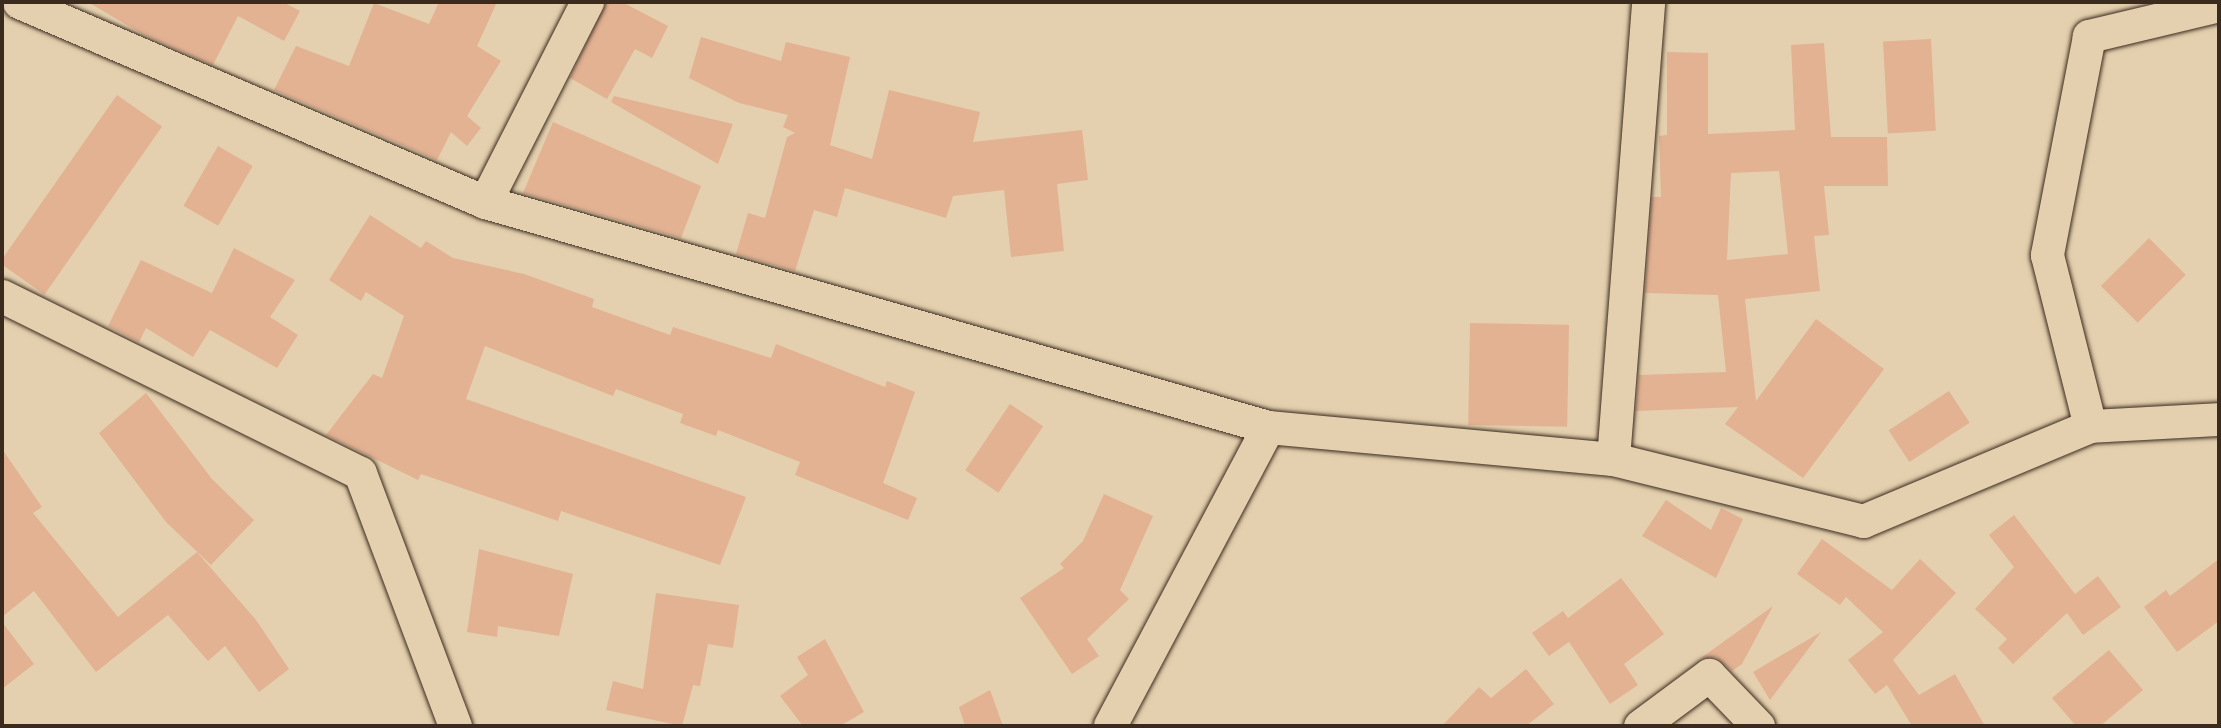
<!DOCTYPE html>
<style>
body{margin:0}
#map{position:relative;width:2221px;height:728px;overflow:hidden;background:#e4d0ae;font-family:Itim,sans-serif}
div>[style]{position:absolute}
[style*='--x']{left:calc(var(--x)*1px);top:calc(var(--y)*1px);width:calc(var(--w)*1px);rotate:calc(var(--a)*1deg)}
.building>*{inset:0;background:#e2b293;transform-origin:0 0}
.roads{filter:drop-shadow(0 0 2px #3b2a1e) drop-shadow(0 0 2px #3b2a1e)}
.minor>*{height:33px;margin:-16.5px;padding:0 16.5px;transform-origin:16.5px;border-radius:16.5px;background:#e4d0ae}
span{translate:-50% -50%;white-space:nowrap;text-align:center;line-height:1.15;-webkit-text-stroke:7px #e4d0ae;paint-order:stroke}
.frame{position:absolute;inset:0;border:4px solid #3b2a1e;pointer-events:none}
</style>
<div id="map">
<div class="building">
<div style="clip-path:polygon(88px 2px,283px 2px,300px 11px,284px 41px,238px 16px,213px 65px,142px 34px)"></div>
<div style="clip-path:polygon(439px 2px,497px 2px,477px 46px,501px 61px,467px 116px,481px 128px,467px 146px,451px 132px,437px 160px,274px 90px,296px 46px,349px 66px,374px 3px,429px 24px)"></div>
<div style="clip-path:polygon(606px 2px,622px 2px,668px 26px,652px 58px,635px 49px,607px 99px,570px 78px)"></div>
<div style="clip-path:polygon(701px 37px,781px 61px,786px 42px,850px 57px,830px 145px,872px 159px,889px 90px,980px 112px,973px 142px,1082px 130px,1088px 180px,1057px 184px,1064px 251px,1011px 257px,1004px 190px,953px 196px,946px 218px,845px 188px,837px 217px,814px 210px,795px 271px,736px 254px,748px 213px,765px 218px,787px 137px,795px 133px,783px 127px,788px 115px,739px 103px,689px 78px)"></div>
<div style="left:1931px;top:39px;width:92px;height:48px;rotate:87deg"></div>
<div style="clip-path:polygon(evenodd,1824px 43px,1831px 137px,1887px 137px,1888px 186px,1824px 186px,1829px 235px,1814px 236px,1820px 291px,1745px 299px,1756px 401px,1816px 319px,1884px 369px,1803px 478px,1725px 424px,1738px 407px,1636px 411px,1639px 375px,1726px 372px,1718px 295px,1645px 293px,1652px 197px,1661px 197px,1659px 136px,1667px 135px,1667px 52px,1708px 53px,1708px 134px,1795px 130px,1791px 45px,1824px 43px,1779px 171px,1788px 254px,1727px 260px,1731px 173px,1779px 171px)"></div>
<div style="left:117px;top:95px;width:55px;height:205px;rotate:35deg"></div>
<div style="clip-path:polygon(614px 96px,733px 124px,718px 164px,611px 102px)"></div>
<div style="clip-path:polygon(553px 122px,701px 186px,681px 238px,523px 193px)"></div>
<div style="left:218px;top:146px;width:40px;height:69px;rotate:30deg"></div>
<div style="clip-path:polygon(370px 215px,421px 248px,426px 241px,453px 258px,524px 274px,594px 299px,592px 307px,670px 335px,673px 327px,771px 358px,776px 344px,885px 387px,887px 381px,915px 392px,883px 483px,917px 498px,908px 520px,795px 475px,800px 462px,718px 430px,716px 436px,680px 423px,683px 414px,616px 389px,613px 396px,485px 346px,466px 399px,746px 497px,720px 565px,561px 511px,558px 521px,421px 474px,418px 480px,326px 435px,373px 374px,382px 378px,404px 316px,366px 292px,361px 301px,329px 280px)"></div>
<div style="left:2149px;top:238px;width:52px;height:68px;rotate:45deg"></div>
<div style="clip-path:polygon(234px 248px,295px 280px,270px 317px,298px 335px,277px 368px,210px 330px,193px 357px,146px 328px,139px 342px,108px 326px,141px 260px,212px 293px)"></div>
<div style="left:1470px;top:323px;width:99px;height:102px;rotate:1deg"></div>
<div style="left:1949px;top:391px;width:38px;height:72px;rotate:57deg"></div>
<div style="clip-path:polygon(146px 393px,212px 479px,254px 520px,211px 565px,166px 522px,99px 433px)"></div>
<div style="left:1010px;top:404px;width:40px;height:80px;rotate:34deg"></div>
<div style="clip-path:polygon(2px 449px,42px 507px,33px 513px,118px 617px,197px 552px,256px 620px,289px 669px,259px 692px,225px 646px,208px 661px,168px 615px,96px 672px,34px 591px,2px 617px)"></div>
<div style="clip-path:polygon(1104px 494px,1153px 516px,1120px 590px,1129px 599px,1087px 639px,1099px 656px,1072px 674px,1020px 598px,1064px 568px,1060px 564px,1083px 541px)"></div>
<div style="clip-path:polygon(1666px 500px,1711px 530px,1721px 508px,1743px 519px,1716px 578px,1642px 536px)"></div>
<div style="clip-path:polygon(2014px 515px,2075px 594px,2098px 576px,2121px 607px,2083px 635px,2067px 613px,2013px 664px,1998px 648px,2007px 639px,1975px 609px,2014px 567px,1989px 535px)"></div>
<div style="clip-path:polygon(1822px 539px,1892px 590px,1920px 559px,1956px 593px,1893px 660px,1919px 695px,1955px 674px,1985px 726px,1912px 726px,1887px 685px,1875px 694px,1848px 660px,1883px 632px,1846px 597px,1840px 605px,1797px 574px)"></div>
<div style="clip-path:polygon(479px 549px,573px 574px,559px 636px,498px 626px,497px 637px,467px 632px)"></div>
<div style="clip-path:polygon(2219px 559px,2219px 621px,2177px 652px,2144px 607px,2166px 590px,2170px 596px)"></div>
<div style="clip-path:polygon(1621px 578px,1664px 634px,1624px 664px,1638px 685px,1610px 704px,1569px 642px,1549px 656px,1532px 633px,1563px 611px,1568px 618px)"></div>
<div style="clip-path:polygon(656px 593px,739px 605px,733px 648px,708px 644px,700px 686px,693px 685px,682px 726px,606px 710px,613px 681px,643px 689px)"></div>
<div style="clip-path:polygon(1773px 606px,1742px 664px,1732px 671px,1716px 657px,1701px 658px)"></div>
<div style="clip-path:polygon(2px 622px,34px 664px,2px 689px)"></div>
<div style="clip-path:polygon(1821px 632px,1770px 700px,1753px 672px)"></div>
<div style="clip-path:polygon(825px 639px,864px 712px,840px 726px,803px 726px,780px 696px,808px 675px,797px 657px)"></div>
<div style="clip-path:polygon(2109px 650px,2143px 690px,2100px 726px,2076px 726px,2052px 698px)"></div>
<div style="clip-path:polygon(1526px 669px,1554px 704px,1526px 726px,1442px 726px,1479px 687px,1491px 698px)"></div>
<div style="clip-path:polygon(990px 690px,1003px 726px,965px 726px,959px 707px)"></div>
</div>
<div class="roads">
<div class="minor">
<div style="--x:19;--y:2;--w:507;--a:23.23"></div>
<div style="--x:485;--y:202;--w:815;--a:16.03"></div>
<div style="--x:1268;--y:427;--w:338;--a:117.9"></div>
<div style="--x:2219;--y:5;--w:134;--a:166.6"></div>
<div style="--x:2089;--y:36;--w:223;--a:100.9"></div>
<div style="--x:2047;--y:255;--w:176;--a:75.9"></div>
<div style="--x:2090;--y:426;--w:129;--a:-3.1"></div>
<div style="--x:485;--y:202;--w:225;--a:-63"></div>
<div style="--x:2;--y:296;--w:399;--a:26.3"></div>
<div style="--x:360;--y:473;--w:270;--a:69.4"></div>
<div style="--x:1268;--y:427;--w:346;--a:5.3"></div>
<div style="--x:1613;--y:459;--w:258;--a:13.9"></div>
<div style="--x:1863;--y:521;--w:246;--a:-22.7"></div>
<div style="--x:1613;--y:459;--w:458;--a:-85.6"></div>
<div style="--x:1640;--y:726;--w:86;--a:-36.5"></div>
<div style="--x:1709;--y:675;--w:71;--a:46.1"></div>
</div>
</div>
<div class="frame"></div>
</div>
